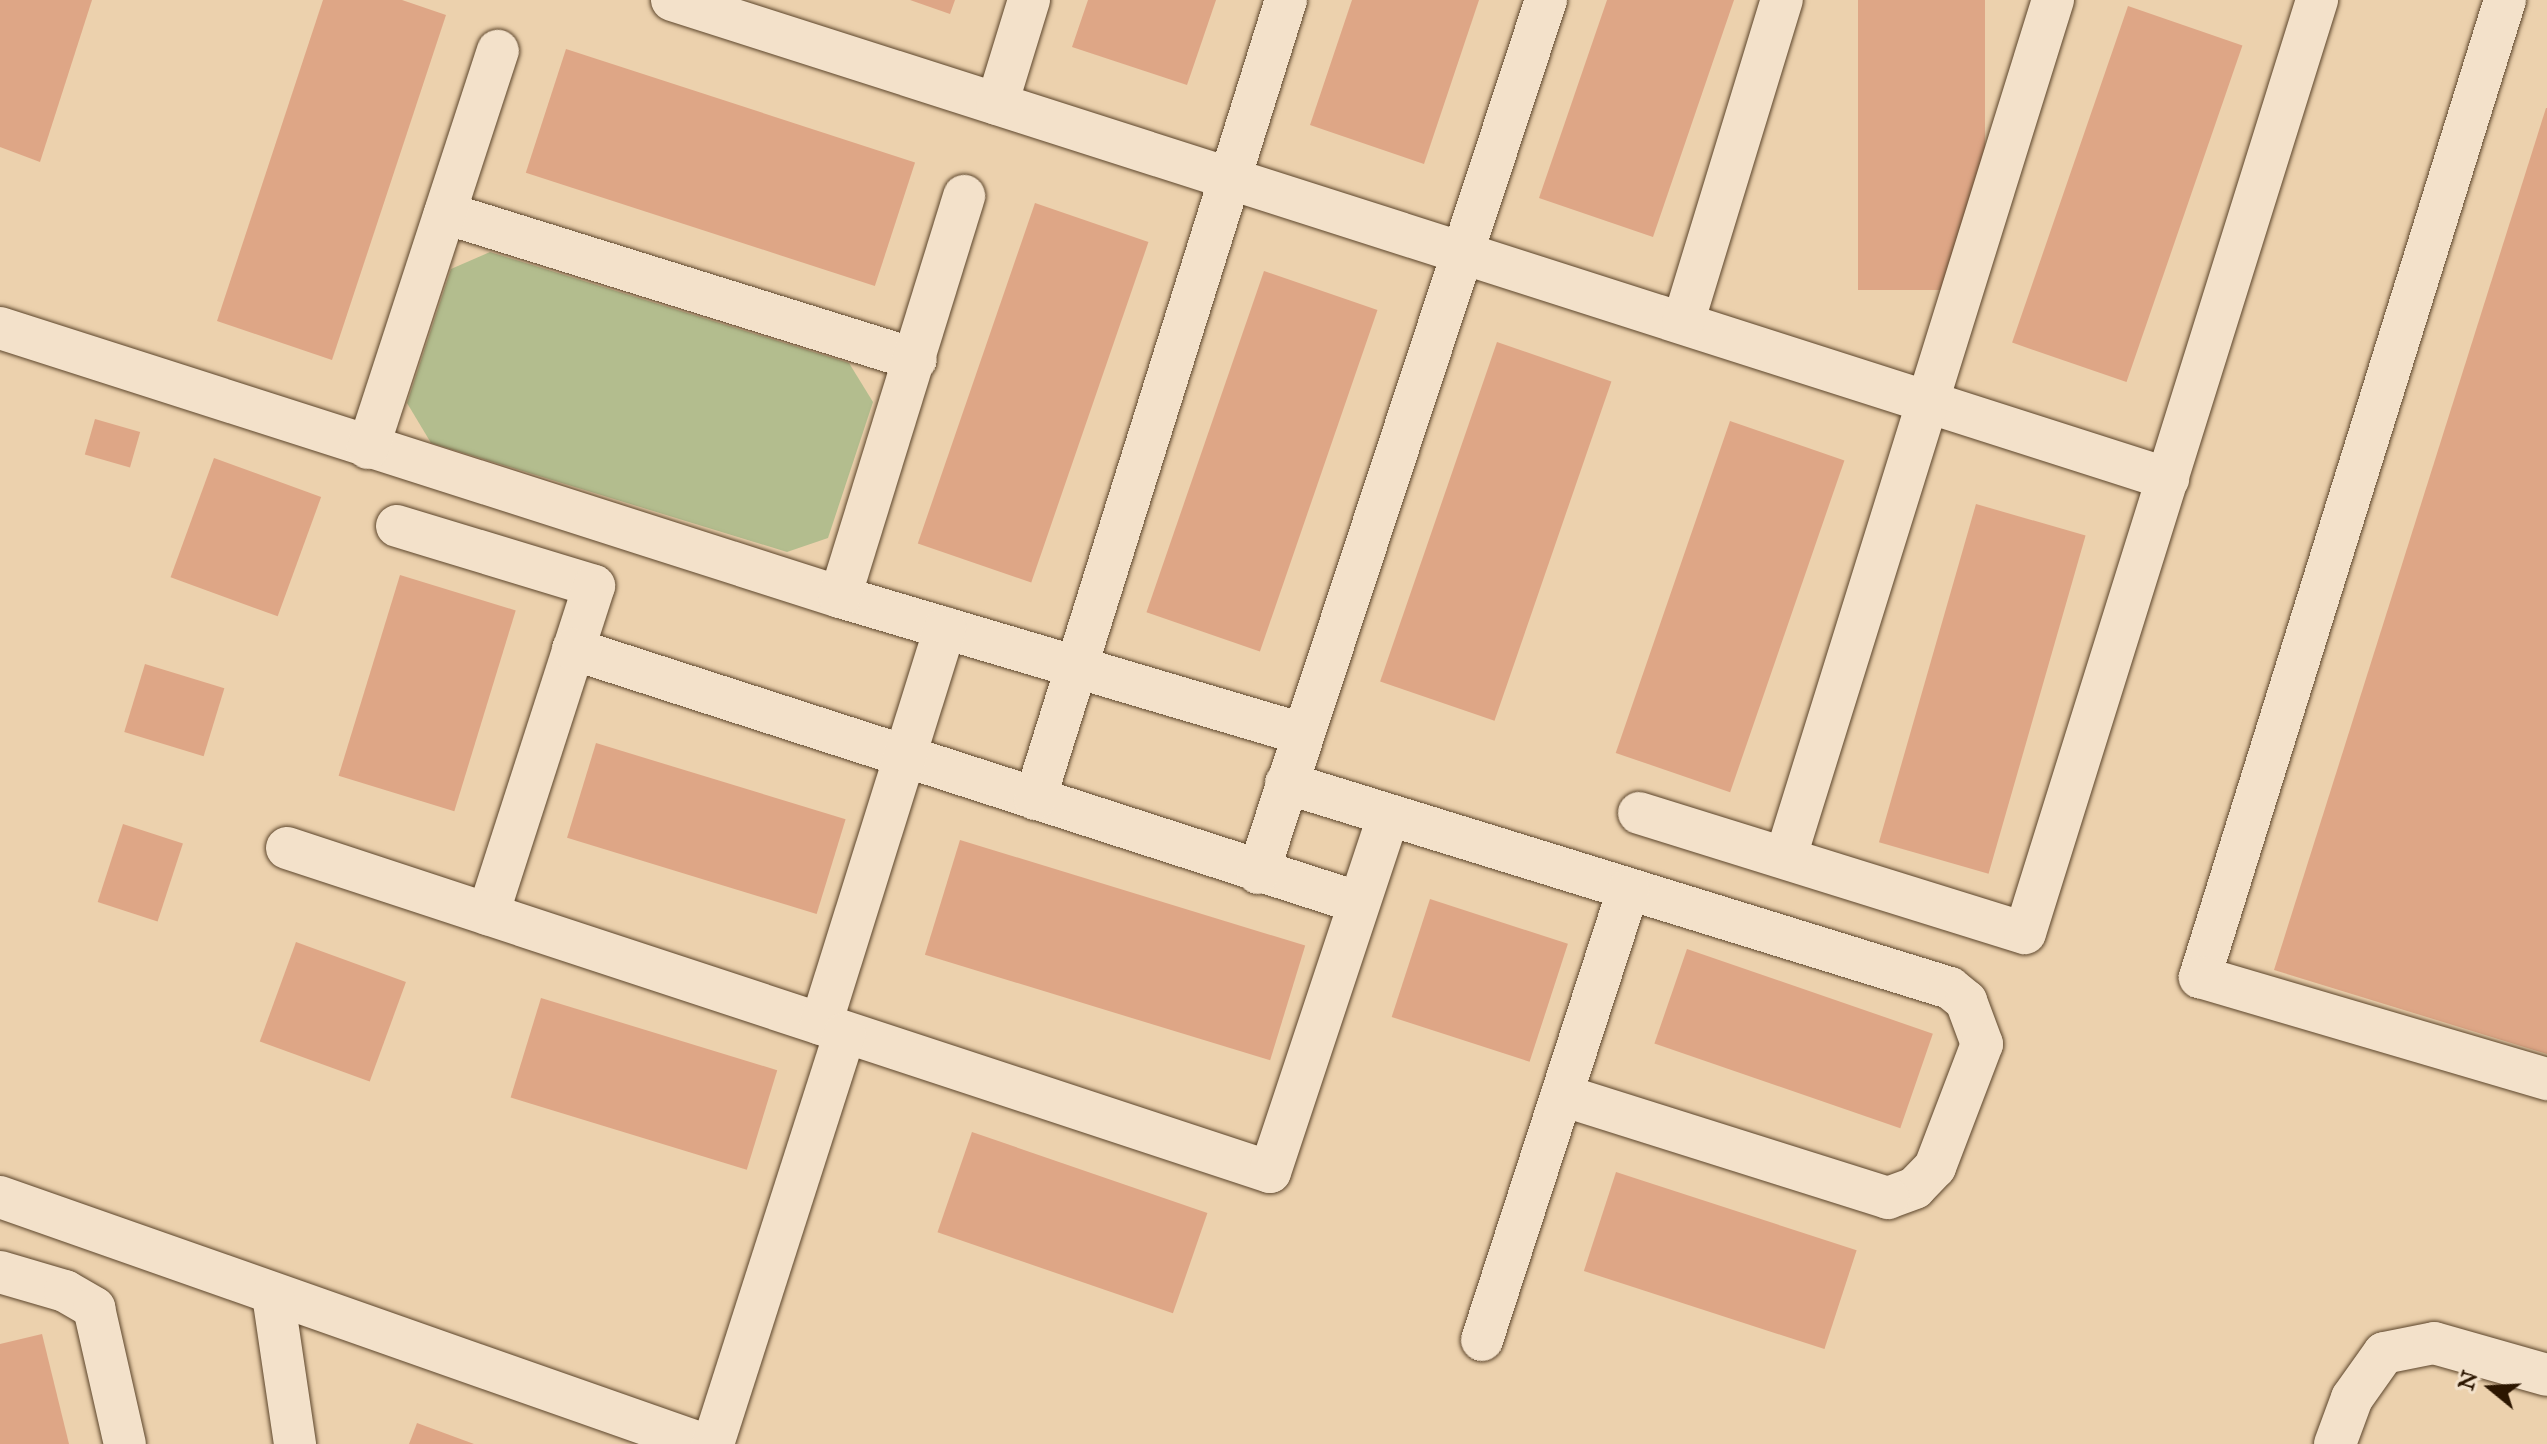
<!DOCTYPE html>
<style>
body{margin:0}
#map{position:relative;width:2547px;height:1444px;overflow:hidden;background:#ecd1ad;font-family:"IM FELL Great Primer",serif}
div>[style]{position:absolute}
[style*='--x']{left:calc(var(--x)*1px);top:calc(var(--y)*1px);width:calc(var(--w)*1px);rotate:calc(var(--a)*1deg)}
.green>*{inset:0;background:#b3bd8e}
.building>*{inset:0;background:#dea686;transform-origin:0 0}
.roads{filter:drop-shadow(0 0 2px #5c452b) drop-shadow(0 0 2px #5c452b)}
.minor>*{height:42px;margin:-21px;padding:0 21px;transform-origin:21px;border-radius:21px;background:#f3e1ca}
span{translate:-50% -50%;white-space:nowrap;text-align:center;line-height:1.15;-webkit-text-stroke:6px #f3e1ca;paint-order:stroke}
.north{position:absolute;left:2451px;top:1348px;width:80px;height:80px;-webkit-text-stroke:6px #f3e1ca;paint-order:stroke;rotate:288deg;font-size:22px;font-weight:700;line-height:32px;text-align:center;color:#2c1600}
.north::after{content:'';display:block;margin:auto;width:28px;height:36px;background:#2c1600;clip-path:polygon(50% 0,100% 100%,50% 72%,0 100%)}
</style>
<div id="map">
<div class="green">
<div style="clip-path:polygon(490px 252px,849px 363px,873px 402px,828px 538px,787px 552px,431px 443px,407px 403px,451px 269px)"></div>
</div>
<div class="building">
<div style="clip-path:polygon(0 0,92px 0,40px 162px,0 147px)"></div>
<div style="clip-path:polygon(323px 0,402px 0,446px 15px,332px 360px,217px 321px)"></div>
<div style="clip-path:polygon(910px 0,955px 0,950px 14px)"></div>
<div style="clip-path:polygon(1088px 0,1216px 0,1187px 85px,1072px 47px)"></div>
<div style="clip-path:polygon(1352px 0,1479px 0,1424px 164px,1310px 125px)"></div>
<div style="clip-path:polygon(1607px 0,1734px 0,1653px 237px,1539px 198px)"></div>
<div style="left:1858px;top:0;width:127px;height:290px"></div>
<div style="left:2128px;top:6px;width:121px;height:356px;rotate:19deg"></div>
<div style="left:566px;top:49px;width:367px;height:130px;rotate:18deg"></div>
<div style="clip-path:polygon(2546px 108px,2547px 108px,2547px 1054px,2274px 970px)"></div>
<div style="left:1035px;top:203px;width:120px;height:360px;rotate:19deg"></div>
<div style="left:1264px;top:271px;width:120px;height:361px;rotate:19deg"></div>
<div style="left:1497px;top:342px;width:121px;height:359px;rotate:19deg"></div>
<div style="left:95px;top:419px;width:47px;height:37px;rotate:16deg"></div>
<div style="left:1730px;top:421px;width:121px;height:351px;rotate:19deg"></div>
<div style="left:214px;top:458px;width:114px;height:127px;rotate:20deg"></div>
<div style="left:1976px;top:504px;width:114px;height:352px;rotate:16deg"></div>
<div style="left:400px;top:575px;width:121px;height:210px;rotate:17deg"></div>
<div style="left:145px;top:664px;width:83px;height:71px;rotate:17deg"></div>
<div style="left:596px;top:743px;width:261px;height:99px;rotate:17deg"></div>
<div style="left:123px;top:824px;width:63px;height:82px;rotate:18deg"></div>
<div style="left:960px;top:840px;width:361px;height:120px;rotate:17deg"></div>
<div style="left:1430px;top:899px;width:145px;height:124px;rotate:18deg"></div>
<div style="left:296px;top:942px;width:117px;height:106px;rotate:20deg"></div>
<div style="left:1687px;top:949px;width:260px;height:100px;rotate:19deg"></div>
<div style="left:541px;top:998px;width:247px;height:104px;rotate:17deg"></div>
<div style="left:972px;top:1132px;width:249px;height:106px;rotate:19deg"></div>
<div style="left:1616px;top:1172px;width:253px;height:104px;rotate:18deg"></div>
<div style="clip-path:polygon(42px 1334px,69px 1444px,0 1444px,0 1344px)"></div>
<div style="clip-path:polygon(417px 1423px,474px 1444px,409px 1444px)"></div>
</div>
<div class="roads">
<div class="minor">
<div style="--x:672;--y:0;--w:1571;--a:17.75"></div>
<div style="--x:2505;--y:0;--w:1024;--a:107.34"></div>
<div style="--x:2200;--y:977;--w:362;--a:16.4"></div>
<div style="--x:997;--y:104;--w:109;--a:-72.9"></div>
<div style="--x:445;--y:213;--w:493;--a:17.3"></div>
<div style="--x:1683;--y:323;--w:338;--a:-73"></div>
<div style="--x:0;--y:328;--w:882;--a:17.76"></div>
<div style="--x:840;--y:597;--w:483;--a:16.5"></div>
<div style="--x:368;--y:448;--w:418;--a:-71.9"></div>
<div style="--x:397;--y:526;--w:206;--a:16.9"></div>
<div style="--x:594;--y:586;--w:345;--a:107.9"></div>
<div style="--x:840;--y:597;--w:420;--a:-72.8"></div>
<div style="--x:573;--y:649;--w:824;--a:17.89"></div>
<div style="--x:1286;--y:783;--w:695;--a:17.16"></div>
<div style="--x:1950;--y:988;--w:21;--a:39"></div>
<div style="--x:1966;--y:1001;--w:46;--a:69.6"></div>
<div style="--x:1982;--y:1044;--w:132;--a:110.9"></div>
<div style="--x:1935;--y:1167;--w:29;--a:134"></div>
<div style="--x:1915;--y:1188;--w:29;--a:160"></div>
<div style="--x:1888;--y:1198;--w:342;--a:-162.5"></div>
<div style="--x:1035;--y:799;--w:837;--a:-72.56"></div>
<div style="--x:1639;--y:813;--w:404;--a:17.3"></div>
<div style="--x:2025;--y:933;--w:978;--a:-72.62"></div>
<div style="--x:287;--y:848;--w:1035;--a:18.24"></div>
<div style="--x:1270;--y:1172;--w:373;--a:-71.6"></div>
<div style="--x:1786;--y:856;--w:897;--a:-72.68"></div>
<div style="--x:1258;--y:873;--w:919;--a:-71.74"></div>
<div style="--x:821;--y:1024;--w:415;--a:-72.6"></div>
<div style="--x:0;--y:1197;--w:744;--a:19.38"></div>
<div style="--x:0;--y:1272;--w:68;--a:16.3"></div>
<div style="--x:65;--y:1291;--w:34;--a:30"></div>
<div style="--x:94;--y:1308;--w:139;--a:77.2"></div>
<div style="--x:273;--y:1295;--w:151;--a:81.6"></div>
<div style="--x:1482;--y:1340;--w:473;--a:-72"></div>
<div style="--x:713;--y:1444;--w:431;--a:-72.2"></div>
<div style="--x:2335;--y:1444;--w:49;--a:-69.7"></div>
<div style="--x:2352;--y:1398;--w:55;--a:-54.6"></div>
<div style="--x:2384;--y:1353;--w:51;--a:-11.3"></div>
<div style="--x:2434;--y:1343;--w:117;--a:15.8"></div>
</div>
</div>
<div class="north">N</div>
</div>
